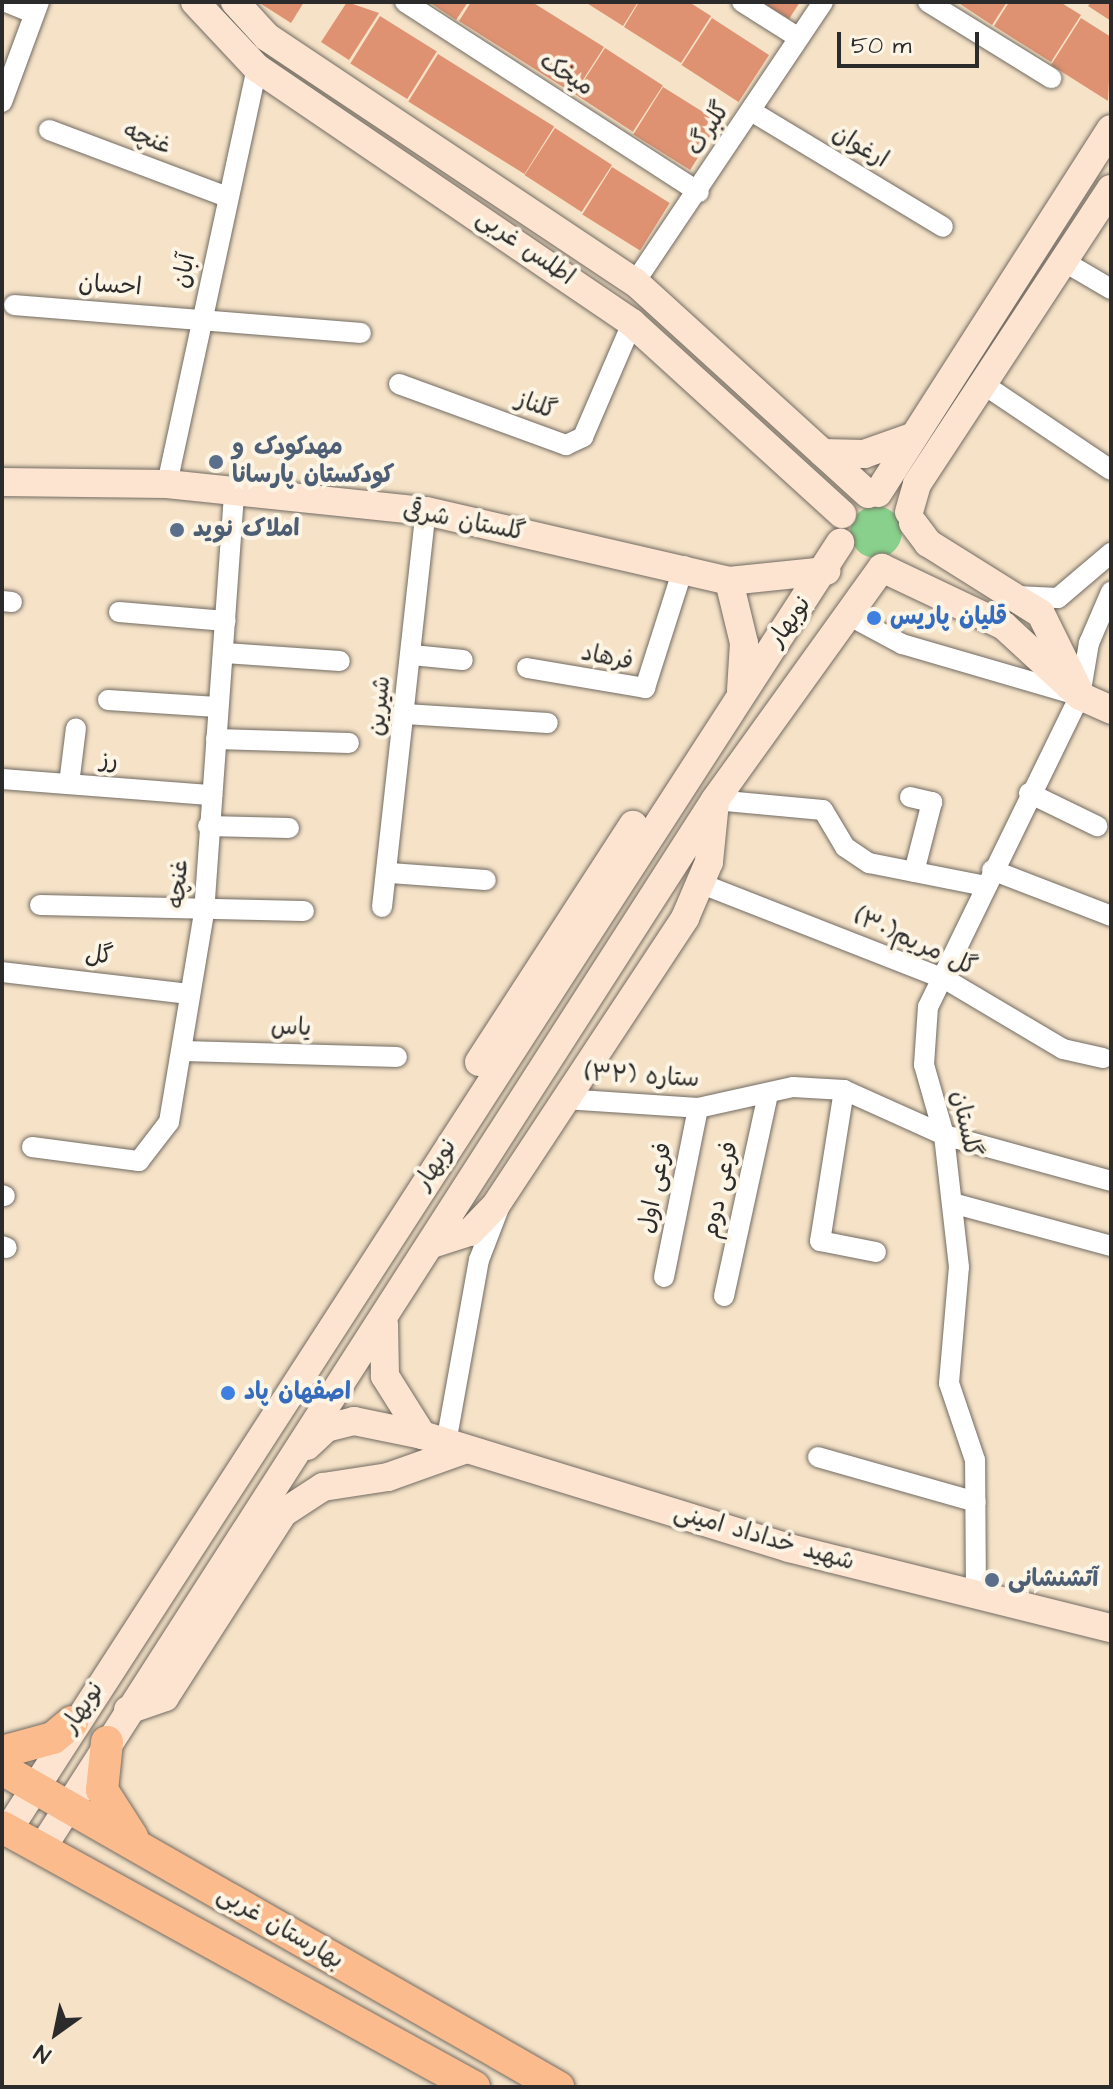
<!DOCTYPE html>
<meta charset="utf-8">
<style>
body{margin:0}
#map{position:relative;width:1113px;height:2089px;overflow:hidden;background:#f5e2c7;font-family:"Architects Daughter","Playpen Sans Arabic",sans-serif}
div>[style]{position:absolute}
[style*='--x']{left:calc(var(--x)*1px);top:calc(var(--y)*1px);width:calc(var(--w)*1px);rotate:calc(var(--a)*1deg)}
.green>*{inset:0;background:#88d08b}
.round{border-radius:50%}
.building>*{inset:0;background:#df9271;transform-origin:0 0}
.roads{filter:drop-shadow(0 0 2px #726b62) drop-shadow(0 0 2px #726b62)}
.street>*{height:20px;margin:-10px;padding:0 10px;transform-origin:10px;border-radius:10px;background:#fff}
.secondary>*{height:28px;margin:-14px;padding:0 14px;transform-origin:14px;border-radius:14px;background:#fde4d1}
.primary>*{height:32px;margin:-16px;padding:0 16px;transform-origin:16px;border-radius:16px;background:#fbbb8d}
.dots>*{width:22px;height:22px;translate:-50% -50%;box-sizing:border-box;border:4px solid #fcf5e5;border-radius:50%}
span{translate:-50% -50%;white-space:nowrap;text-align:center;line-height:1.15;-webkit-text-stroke:8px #fcf5e5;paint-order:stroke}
.street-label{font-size:24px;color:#2b2b2b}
.service-label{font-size:24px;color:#4e5e75;font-weight:700}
.left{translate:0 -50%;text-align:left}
.shop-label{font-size:24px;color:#366cbe;font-weight:700}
.frame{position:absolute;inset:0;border:4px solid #2b2b2b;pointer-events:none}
.north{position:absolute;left:16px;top:1993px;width:80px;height:80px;-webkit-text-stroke:6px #fcf5e5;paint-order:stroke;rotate:213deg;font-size:22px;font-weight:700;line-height:32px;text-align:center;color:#2b2b2b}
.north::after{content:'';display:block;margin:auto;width:28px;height:36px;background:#2b2b2b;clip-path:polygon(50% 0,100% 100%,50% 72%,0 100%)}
.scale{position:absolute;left:837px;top:32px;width:142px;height:36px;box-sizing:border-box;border:4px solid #2b2b2b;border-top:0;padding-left:10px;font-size:24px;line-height:28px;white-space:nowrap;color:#2b2b2b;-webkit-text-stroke:6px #fcf5e5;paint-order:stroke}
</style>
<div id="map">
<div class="green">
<div class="round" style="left:850px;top:506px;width:52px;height:52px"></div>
</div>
<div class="building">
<div style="clip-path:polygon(258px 2px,304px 2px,291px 23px)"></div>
<div style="clip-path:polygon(347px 2px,379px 13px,349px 60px,321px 42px)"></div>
<div style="clip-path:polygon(429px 2px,468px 2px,456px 20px)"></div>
<div style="clip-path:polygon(471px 2px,532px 2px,604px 47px,574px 94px,459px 21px)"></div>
<div style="clip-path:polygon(585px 2px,638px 2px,623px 26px)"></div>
<div style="clip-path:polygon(639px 2px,689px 2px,711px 16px,681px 63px,624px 27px)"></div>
<div style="clip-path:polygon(762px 2px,800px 2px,789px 19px)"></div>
<div style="clip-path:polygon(957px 2px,1007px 2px,992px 25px)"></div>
<div style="clip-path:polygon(1009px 2px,1060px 2px,1081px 15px,1051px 62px,994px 26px)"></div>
<div style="clip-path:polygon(1091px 2px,1111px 2px,1111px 21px,1088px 6px)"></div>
<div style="left:380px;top:16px;width:67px;height:56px;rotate:32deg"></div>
<div style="left:712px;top:18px;width:68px;height:56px;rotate:33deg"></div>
<div style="clip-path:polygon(1081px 18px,1111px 37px,1108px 101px,1051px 65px)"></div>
<div style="left:605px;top:48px;width:69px;height:55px;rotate:33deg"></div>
<div style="left:438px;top:54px;width:137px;height:56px;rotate:32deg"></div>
<div style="left:663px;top:87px;width:67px;height:56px;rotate:32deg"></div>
<div style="left:555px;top:128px;width:68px;height:56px;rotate:33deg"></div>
<div style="left:612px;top:167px;width:68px;height:56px;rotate:32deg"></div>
</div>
<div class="roads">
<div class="street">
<div style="--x:6;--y:2;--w:29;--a:22"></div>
<div style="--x:405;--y:2;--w:350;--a:32.9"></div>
<div style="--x:742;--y:2;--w:67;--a:32.3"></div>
<div style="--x:928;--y:2;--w:145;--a:31.7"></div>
<div style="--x:2;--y:102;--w:107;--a:-69.7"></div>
<div style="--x:751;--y:111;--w:224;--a:31.1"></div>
<div style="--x:49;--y:130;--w:190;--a:20.6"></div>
<div style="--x:1063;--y:261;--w:56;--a:30.3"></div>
<div style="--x:635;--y:282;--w:337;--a:-56.1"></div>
<div style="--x:14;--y:305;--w:348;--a:4.6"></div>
<div style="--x:399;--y:384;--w:178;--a:20.1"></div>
<div style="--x:566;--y:445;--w:19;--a:-25"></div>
<div style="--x:583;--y:437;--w:124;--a:-66.7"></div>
<div style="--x:983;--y:384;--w:154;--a:33.9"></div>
<div style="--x:167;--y:484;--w:426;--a:-77.8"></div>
<div style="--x:1016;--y:596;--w:42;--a:2.7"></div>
<div style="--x:1058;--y:598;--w:70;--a:-40.3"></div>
<div style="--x:2;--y:601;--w:10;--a:6"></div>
<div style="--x:119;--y:612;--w:107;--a:4.8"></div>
<div style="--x:846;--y:614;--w:64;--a:28.2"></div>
<div style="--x:902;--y:644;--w:182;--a:16.2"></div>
<div style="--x:225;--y:653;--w:115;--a:4"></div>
<div style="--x:412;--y:655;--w:51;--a:5.6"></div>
<div style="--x:527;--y:668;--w:120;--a:9.6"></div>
<div style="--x:645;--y:688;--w:128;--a:-72.3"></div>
<div style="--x:108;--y:700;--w:109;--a:3.7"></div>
<div style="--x:405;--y:714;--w:143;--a:3.6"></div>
<div style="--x:216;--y:739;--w:133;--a:1.7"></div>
<div style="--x:2;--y:779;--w:211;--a:4.4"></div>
<div style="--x:69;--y:784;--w:56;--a:-82.9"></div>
<div style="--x:1029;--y:793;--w:76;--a:25.9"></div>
<div style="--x:910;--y:797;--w:23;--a:13"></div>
<div style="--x:932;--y:802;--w:72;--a:104.4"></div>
<div style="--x:715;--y:800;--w:108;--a:5.3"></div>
<div style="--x:823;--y:810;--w:43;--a:59.3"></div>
<div style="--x:845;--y:847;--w:29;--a:34"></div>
<div style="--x:869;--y:863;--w:118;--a:11.2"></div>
<div style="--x:208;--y:826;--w:81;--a:1.4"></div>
<div style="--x:992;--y:870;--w:128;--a:21.1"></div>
<div style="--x:390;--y:873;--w:96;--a:4.2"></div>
<div style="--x:702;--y:884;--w:261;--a:21.4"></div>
<div style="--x:945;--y:979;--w:137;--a:30.7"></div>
<div style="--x:1063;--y:1049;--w:41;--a:12.7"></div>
<div style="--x:40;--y:905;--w:264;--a:1.3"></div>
<div style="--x:382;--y:907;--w:398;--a:-83.7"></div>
<div style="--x:2;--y:972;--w:189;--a:6.7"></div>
<div style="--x:184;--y:1051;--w:213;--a:1.6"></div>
<div style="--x:844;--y:1090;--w:153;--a:99"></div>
<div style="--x:820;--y:1241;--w:57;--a:11.1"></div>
<div style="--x:564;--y:1099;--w:134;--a:3.8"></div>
<div style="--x:698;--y:1108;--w:97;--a:-12.5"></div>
<div style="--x:793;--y:1087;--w:51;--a:3.4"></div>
<div style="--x:844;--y:1090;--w:110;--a:24.2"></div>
<div style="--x:944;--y:1135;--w:173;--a:15.4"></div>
<div style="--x:32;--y:1147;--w:108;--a:7.5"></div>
<div style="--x:139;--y:1161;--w:49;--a:-52.4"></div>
<div style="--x:169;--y:1122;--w:212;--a:-80.5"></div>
<div style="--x:204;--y:913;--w:424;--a:-85.9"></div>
<div style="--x:2;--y:1195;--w:3;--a:18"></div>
<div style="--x:952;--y:1203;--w:165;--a:15.1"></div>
<div style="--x:2;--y:1246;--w:5;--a:22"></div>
<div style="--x:664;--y:1277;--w:172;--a:-78.6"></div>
<div style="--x:724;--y:1296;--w:206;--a:-77.7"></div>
<div style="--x:446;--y:1443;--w:186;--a:-79.8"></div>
<div style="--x:479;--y:1260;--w:56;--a:-69"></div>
<div style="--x:818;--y:1457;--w:164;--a:15.9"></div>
<div style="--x:976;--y:1594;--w:134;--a:-90.4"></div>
<div style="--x:975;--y:1460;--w:81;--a:-108.7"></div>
<div style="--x:949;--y:1383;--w:116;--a:-85.1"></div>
<div style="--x:959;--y:1267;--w:133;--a:-96.5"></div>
<div style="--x:944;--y:1135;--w:73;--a:-105.9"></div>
<div style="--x:924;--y:1065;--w:58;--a:-86.1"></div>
<div style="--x:928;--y:1007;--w:346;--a:-64"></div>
<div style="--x:1080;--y:696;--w:54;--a:-80.4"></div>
<div style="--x:1089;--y:643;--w:56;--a:-66.7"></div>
</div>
<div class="secondary">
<div style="--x:195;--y:2;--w:91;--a:46.8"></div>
<div style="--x:257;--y:68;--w:453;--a:34.2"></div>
<div style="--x:632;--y:323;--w:284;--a:42.3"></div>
<div style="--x:235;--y:2;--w:47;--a:47.6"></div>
<div style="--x:267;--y:37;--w:442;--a:33.7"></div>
<div style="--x:635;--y:282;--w:315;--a:42.3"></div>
<div style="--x:823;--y:453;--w:41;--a:1.4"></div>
<div style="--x:864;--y:454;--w:51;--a:-19.5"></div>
<div style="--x:2;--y:482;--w:165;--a:0.7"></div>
<div style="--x:167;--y:484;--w:260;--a:6"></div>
<div style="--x:426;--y:511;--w:311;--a:13"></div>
<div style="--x:729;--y:581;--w:98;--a:-5.9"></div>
<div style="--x:878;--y:493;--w:432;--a:-57.4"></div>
<div style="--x:909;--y:512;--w:29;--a:-74"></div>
<div style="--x:917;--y:484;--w:353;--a:-56.7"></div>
<div style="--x:913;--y:523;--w:25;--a:53"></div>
<div style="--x:928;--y:543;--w:133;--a:32.1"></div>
<div style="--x:1041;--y:614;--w:86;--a:63.7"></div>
<div style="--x:729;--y:581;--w:64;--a:76.4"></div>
<div style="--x:744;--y:643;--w:48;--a:93.6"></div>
<div style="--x:479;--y:1062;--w:283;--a:-57"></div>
<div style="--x:432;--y:1244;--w:40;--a:-18"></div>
<div style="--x:470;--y:1232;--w:37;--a:-46"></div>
<div style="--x:496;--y:1205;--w:344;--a:-56.6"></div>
<div style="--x:685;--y:918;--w:61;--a:-66.8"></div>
<div style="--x:709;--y:862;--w:60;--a:-84.3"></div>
<div style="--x:422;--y:1435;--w:384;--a:17.1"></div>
<div style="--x:789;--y:1548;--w:332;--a:14"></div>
<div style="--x:307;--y:1446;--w:26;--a:-43"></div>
<div style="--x:326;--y:1428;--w:29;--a:-14"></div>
<div style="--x:354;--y:1421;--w:69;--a:11.6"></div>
<div style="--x:422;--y:1435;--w:70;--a:-122.1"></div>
<div style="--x:385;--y:1376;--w:52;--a:-91.1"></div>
<div style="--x:128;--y:1710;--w:39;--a:-19"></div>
<div style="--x:165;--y:1697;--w:219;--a:-57.3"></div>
<div style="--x:283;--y:1513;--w:48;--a:-33"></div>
<div style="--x:323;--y:1487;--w:66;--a:-8.7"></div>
<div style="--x:388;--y:1477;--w:81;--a:-19.6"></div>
<div style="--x:8;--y:1830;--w:1533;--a:-57.12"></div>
<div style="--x:42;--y:1848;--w:1245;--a:-57.29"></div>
<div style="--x:715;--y:800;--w:286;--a:-54.3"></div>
<div style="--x:882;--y:568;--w:135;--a:25.4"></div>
<div style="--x:1004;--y:626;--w:103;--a:42.6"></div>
<div style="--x:1080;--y:696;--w:34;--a:24"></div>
</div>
<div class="primary">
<div style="--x:107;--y:1742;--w:48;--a:95.9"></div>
<div style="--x:102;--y:1790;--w:56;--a:57.4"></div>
<div style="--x:2;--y:1752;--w:53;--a:-15.4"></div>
<div style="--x:53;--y:1738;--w:25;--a:-40"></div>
<div style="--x:2;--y:1769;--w:641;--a:29.77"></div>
<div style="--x:2;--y:1827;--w:539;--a:28.85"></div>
</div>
</div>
<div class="dots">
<div style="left:216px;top:462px;background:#5c6f8a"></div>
<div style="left:177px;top:530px;background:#5c6f8a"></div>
<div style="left:874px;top:618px;background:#3f7fe0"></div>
<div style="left:228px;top:1393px;background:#3f7fe0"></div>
<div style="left:992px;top:1580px;background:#5c6f8a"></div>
</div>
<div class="street-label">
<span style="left:566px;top:75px;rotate:33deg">میخک</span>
<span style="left:709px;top:129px;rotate:-57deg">گلبرگ</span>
<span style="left:147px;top:139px;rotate:21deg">غنچه</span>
<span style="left:860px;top:147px;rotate:31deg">ارغوان</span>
<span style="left:525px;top:248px;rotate:35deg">اطلس غربی</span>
<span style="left:185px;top:271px;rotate:-79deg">آبان</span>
<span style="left:110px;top:286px;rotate:4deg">احسان</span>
<span style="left:536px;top:406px;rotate:20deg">گلناز</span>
<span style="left:464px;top:522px;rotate:11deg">گلستان شرقی</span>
<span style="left:790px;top:622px;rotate:-55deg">نوبهار</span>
<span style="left:607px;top:658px;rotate:11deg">فرهاد</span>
<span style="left:380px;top:706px;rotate:-84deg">شیرین</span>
<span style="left:109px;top:761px;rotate:4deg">رز</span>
<span style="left:179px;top:884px;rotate:-86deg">غنچه</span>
<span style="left:915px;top:943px;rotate:24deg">گل مریم(۳۰)</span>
<span style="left:99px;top:956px;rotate:7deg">گل</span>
<span style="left:291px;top:1028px;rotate:2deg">یاس</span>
<span style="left:642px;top:1077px;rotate:3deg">ستاره (۳۲)</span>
<span style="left:965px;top:1124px;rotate:78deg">گلستان</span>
<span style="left:436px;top:1165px;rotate:-57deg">نوبهار</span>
<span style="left:656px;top:1188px;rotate:-79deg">فرعی اول</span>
<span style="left:721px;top:1190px;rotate:-78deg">فرعی دوم</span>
<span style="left:764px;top:1538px;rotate:16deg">شهید خداداد امینی</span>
<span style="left:83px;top:1708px;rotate:-57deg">نوبهار</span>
<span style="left:280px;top:1928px;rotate:30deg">بهارستان غربی</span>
</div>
<div class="service-label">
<span class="left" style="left:232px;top:462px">مهدکودک و<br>کودکستان پارسانا</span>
<span class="left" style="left:193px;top:530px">املاک نوید</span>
<span class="left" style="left:1008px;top:1580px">آتشنشانی</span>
</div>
<div class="shop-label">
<span class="left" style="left:890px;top:618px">قلیان پاریس</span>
<span class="left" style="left:244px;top:1393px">اصفهان پاد</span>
</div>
<div class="frame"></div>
<div class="north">N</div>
<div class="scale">50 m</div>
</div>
